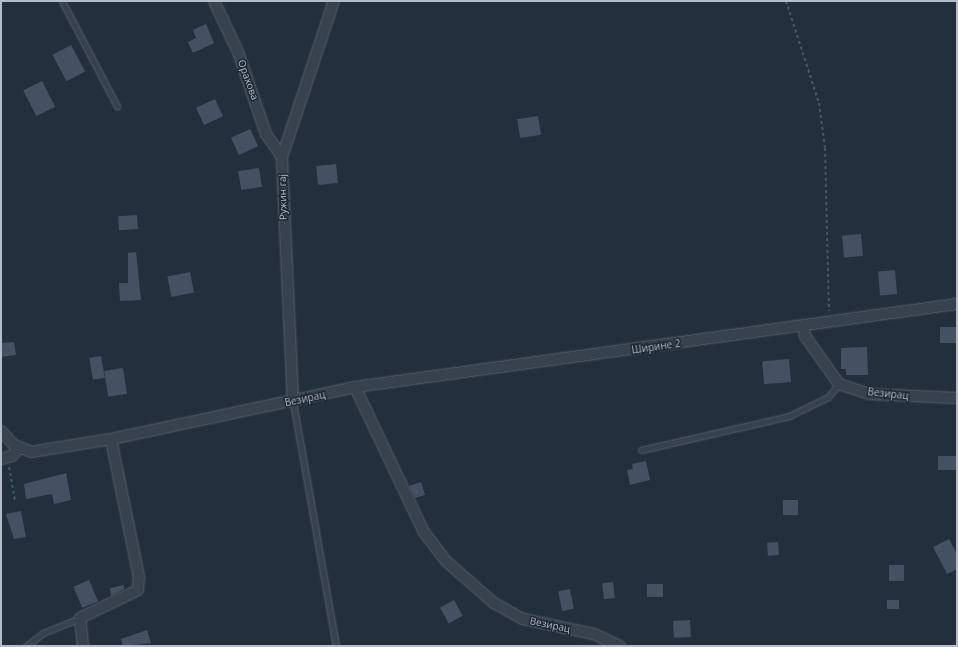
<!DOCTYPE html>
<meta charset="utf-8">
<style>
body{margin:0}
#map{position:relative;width:958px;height:647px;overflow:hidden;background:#242f3e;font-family:"Open Sans",sans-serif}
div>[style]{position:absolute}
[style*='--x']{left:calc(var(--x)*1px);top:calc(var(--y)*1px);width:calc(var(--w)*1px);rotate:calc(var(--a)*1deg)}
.building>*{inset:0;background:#455162;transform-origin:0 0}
.path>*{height:2px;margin-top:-1px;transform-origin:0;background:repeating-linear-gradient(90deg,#44595c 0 3px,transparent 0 6px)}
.roads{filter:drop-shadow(0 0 1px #565f6c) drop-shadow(0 0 1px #565f6c)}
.lane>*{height:5px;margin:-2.5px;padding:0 2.5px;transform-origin:2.5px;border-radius:2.5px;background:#38414e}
.street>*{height:10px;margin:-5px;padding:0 5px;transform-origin:5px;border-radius:5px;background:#38414e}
span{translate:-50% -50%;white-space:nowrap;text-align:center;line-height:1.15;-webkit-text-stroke:3px #1d2633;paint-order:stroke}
.street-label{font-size:10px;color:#b4bcc9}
.frame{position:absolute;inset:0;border:2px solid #b4bcc9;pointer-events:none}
</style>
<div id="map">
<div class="building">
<div style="clip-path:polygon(206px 24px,214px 43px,193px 53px,188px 42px,196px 38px,193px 30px)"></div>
<div style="left:71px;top:45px;width:30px;height:21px;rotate:62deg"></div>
<div style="left:42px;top:81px;width:29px;height:21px;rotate:63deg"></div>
<div style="left:215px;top:99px;width:19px;height:21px;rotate:65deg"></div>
<div style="left:538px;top:116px;width:19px;height:21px;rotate:81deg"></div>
<div style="left:250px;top:129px;width:19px;height:21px;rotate:65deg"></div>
<div style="left:336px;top:164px;width:19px;height:20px;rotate:84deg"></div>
<div style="left:259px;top:168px;width:19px;height:21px;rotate:81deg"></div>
<div style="left:137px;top:215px;width:14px;height:19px;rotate:86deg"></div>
<div style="left:861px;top:234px;width:22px;height:19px;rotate:85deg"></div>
<div style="clip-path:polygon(136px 252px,141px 300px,120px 301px,119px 283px,128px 283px,128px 253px)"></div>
<div style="left:895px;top:270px;width:24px;height:17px;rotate:85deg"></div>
<div style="left:190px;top:272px;width:21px;height:23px;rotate:79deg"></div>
<div style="left:957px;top:327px;width:16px;height:17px;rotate:90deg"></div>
<div style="clip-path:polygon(14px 342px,16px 355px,1px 357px,1px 343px)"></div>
<div style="clip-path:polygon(867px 347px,868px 375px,846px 375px,846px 369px,841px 369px,841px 348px)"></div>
<div style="left:101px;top:356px;width:22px;height:12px;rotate:80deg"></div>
<div style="left:789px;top:359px;width:23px;height:27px;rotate:85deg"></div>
<div style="left:123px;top:368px;width:26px;height:19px;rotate:81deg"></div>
<div style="left:938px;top:456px;width:19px;height:14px"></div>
<div style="clip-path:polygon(646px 461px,650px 480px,630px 485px,627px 470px,633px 469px,632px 464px)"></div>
<div style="clip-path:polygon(66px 473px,71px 500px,54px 504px,52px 494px,26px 499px,24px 484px)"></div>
<div style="clip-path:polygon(421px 482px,425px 495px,415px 498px,409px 486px)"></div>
<div style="left:783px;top:500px;width:15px;height:15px"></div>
<div style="clip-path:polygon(21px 511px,26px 537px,14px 539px,6px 514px)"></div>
<div style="clip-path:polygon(949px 539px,957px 554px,957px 569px,947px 574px,933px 547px)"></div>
<div style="left:778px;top:542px;width:13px;height:11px;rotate:86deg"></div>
<div style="left:904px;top:565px;width:16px;height:15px;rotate:90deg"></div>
<div style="left:89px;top:580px;width:23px;height:17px;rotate:67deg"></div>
<div style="left:613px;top:582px;width:16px;height:11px;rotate:83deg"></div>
<div style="left:663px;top:584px;width:13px;height:16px;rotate:90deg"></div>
<div style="clip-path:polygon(124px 585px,124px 589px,111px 596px,110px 588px)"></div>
<div style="left:570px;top:589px;width:20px;height:12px;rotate:79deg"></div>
<div style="left:454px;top:600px;width:18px;height:16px;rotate:61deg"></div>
<div style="left:887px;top:600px;width:12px;height:9px"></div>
<div style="left:690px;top:620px;width:17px;height:17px;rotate:87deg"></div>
<div style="clip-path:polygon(147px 630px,151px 643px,123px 646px,121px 639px)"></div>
</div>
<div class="path">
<div style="--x:786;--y:1;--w:107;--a:72.1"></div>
<div style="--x:819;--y:103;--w:45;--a:82.4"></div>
<div style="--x:825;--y:148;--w:163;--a:88.6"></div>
<div style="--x:9;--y:467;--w:35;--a:80"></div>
</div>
<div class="roads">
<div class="lane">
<div style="--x:62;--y:1;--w:119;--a:62.4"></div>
<div style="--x:293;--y:402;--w:248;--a:80"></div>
<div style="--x:641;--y:450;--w:152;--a:-12.9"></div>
<div style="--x:789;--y:416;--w:43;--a:-26"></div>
<div style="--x:828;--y:397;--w:17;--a:-50"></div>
<div style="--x:26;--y:646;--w:21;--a:-37"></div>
<div style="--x:43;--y:633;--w:40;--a:-22"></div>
</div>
<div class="street">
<div style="--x:214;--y:1;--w:56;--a:64.8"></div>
<div style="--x:238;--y:52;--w:87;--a:71.1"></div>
<div style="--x:266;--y:134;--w:28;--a:55"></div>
<div style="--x:804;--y:327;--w:9;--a:84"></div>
<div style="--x:805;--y:336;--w:59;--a:54.7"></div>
<div style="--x:839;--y:384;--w:32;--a:18"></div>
<div style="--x:869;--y:394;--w:88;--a:2.6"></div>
<div style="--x:355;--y:387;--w:161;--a:64.6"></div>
<div style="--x:424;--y:532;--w:36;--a:53"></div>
<div style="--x:446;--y:561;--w:64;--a:41.2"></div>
<div style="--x:494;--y:603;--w:33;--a:29"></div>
<div style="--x:523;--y:619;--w:73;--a:11.9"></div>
<div style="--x:594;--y:634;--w:29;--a:25"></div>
<div style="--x:293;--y:402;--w:245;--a:-92.6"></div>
<div style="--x:282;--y:157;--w:164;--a:-71.6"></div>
<div style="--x:1;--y:431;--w:19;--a:47"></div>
<div style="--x:14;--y:445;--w:18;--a:22"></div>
<div style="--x:31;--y:452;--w:81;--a:-9.2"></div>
<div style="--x:1;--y:459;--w:11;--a:-15"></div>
<div style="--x:12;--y:456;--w:11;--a:-49"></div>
<div style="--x:83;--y:646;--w:28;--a:-96"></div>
<div style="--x:80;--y:618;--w:64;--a:-25.8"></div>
<div style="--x:138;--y:590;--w:13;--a:-86"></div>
<div style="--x:139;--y:577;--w:141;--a:-101.5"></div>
<div style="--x:111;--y:439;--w:249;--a:-12"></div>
<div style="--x:355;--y:387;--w:608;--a:-7.85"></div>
</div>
</div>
<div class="street-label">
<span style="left:248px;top:80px;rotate:70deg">Орахова</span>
<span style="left:283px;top:197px;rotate:-91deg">Ружин гај</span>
<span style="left:656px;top:347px;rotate:-8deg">Ширине 2</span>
<span style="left:888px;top:394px;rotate:6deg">Везирац</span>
<span style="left:305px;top:399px;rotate:-12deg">Везирац</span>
<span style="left:550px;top:625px;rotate:12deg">Везирац</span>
</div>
<div class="frame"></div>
</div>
